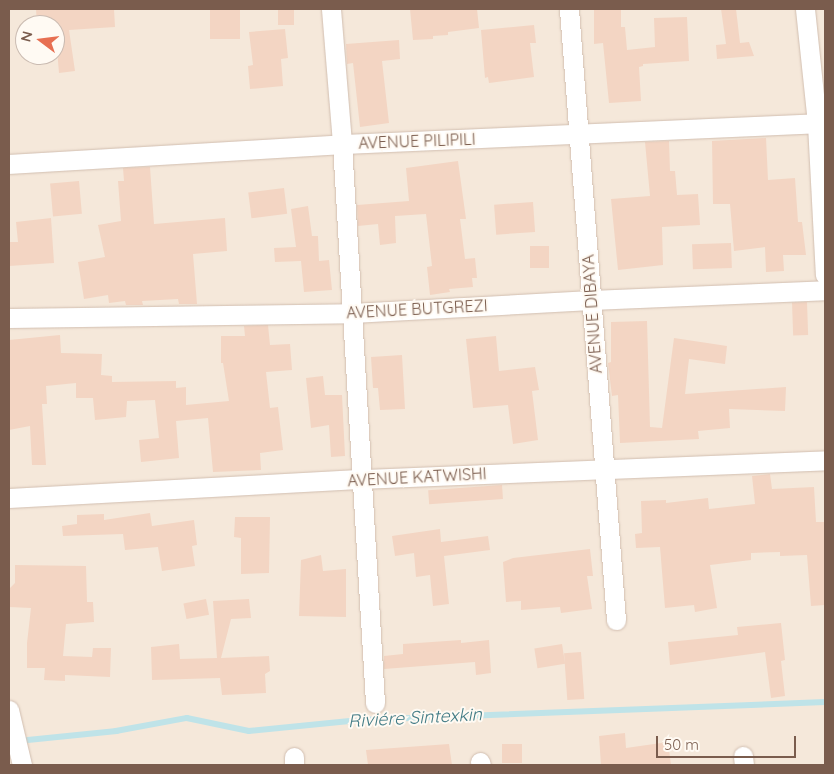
<!DOCTYPE html>
<meta charset="utf-8">
<style>
body{margin:0}
#map{position:relative;width:834px;height:774px;overflow:hidden;background:#fdf6ec;font-family:Quicksand,sans-serif}
div>[style]{position:absolute}
[style*='--x']{left:calc(var(--x)*1px);top:calc(var(--y)*1px);width:calc(var(--w)*1px);rotate:calc(var(--a)*1deg)}
.residential>*{inset:0;background:#f5e8da}
.stream>*{height:5.5px;margin:-2.75px;padding:0 2.75px;transform-origin:2.75px;border-radius:2.75px;background:#bfe3e8}
.building>*{inset:0;background:#f3d5c3;transform-origin:0 0}
.roads{filter:drop-shadow(0 0 1px #d1beb0) drop-shadow(0 0 1px #d1beb0)}
.minor>*{height:19px;margin:-9.5px;padding:0 9.5px;transform-origin:9.5px;border-radius:9.5px;background:#fff}
span{translate:-50% -50%;white-space:nowrap;text-align:center;line-height:1.15;-webkit-text-stroke:4px #fffaf3;paint-order:stroke}
.street-label{font-size:16px;color:#7a5c4d}
.water-label{font-size:18px;color:#437c86;font-style:italic}
.frame{position:absolute;inset:0;border:10px solid #7a5c4d;pointer-events:none}
.north{position:absolute;left:15px;top:15px;width:50px;height:50px;box-sizing:border-box;background:#fffaf3;border:1px solid #cabbb1;border-radius:50%;rotate:285deg;font-size:14px;font-weight:700;line-height:20px;text-align:center;color:#7a5c4d}
.north::after{content:'';display:block;margin:auto;width:18px;height:22px;background:#e76f51;clip-path:polygon(50% 0,100% 100%,50% 72%,0 100%)}
.scale{position:absolute;left:656px;top:736px;width:140px;height:22px;box-sizing:border-box;border:2px solid #7a5c4d;border-top:0;padding-left:6px;font-size:15px;line-height:18px;white-space:nowrap;color:#7a5c4d;-webkit-text-stroke:4px #fffaf3;paint-order:stroke}
</style>
<div id="map">
<div class="residential">
<div style="clip-path:polygon(evenodd,9px 9px,825px 9px,825px 765px,9px 765px,9px 9px,25px 25px,55px 25px,55px 55px,25px 55px,25px 25px)"></div>
</div>
<div class="stream">
<div style="--x:18;--y:741;--w:99;--a:-5.8"></div>
<div style="--x:116;--y:731;--w:72;--a:-10.4"></div>
<div style="--x:187;--y:718;--w:63;--a:11.8"></div>
<div style="--x:249;--y:731;--w:111;--a:-5.7"></div>
<div style="--x:359;--y:720;--w:466;--a:-2.2"></div>
</div>
<div class="building">
<div style="clip-path:polygon(36px 9px,114px 9px,115px 27px,69px 30px,75px 71px,59px 73px,55px 25px,37px 25px)"></div>
<div style="left:210px;top:9px;width:30px;height:30px"></div>
<div style="left:278px;top:9px;width:16px;height:16px"></div>
<div style="clip-path:polygon(410px 9px,477px 9px,479px 28px,448px 32px,448px 35px,433px 36px,433px 39px,413px 40px)"></div>
<div style="clip-path:polygon(594px 9px,621px 9px,621px 27px,625px 27px,627px 50px,655px 47px,654px 18px,687px 17px,689px 61px,643px 64px,643px 66px,639px 67px,641px 101px,609px 103px,603px 43px,594px 44px)"></div>
<div style="clip-path:polygon(721px 9px,736px 9px,740px 43px,749px 42px,754px 56px,717px 59px,716px 45px,726px 44px)"></div>
<div style="clip-path:polygon(534px 25px,536px 43px,530px 43px,534px 77px,489px 83px,488px 77px,485px 78px,481px 30px)"></div>
<div style="clip-path:polygon(285px 29px,288px 58px,281px 59px,283px 86px,250px 89px,248px 66px,253px 65px,249px 32px)"></div>
<div style="clip-path:polygon(399px 40px,400px 59px,382px 61px,389px 123px,360px 127px,353px 63px,347px 64px,346px 44px)"></div>
<div style="clip-path:polygon(766px 138px,768px 180px,795px 178px,798px 222px,802px 222px,806px 255px,783px 255px,784px 271px,766px 272px,765px 247px,734px 251px,730px 204px,713px 204px,712px 141px)"></div>
<div style="clip-path:polygon(669px 141px,670px 171px,675px 171px,677px 195px,698px 194px,700px 225px,662px 227px,663px 265px,618px 270px,611px 199px,650px 196px,645px 142px)"></div>
<div style="clip-path:polygon(458px 161px,466px 219px,460px 219px,465px 259px,475px 258px,477px 278px,472px 278px,473px 287px,449px 289px,450px 292px,430px 295px,427px 267px,432px 266px,426px 214px,395px 216px,396px 243px,380px 245px,378px 224px,358px 226px,357px 205px,409px 201px,406px 168px)"></div>
<div style="clip-path:polygon(150px 167px,154px 224px,225px 218px,227px 251px,193px 254px,197px 304px,179px 304px,178px 299px,142px 301px,143px 305px,126px 305px,125px 301px,109px 303px,108px 295px,84px 299px,78px 262px,105px 257px,98px 225px,121px 221px,118px 181px,124px 181px,123px 168px)"></div>
<div style="left:79px;top:181px;width:33px;height:29px;rotate:85deg"></div>
<div style="left:284px;top:188px;width:26px;height:36px;rotate:83deg"></div>
<div style="left:533px;top:202px;width:30px;height:39px;rotate:86deg"></div>
<div style="clip-path:polygon(308px 206px,312px 236px,318px 236px,319px 261px,329px 260px,332px 290px,304px 292px,301px 261px,275px 262px,274px 248px,296px 247px,291px 209px)"></div>
<div style="clip-path:polygon(51px 218px,54px 263px,9px 266px,9px 242px,18px 242px,16px 222px)"></div>
<div style="left:731px;top:243px;width:25px;height:39px;rotate:88deg"></div>
<div style="left:530px;top:246px;width:19px;height:22px"></div>
<div style="left:807px;top:302px;width:33px;height:15px;rotate:88deg"></div>
<div style="clip-path:polygon(647px 321px,650px 427px,662px 428px,674px 338px,727px 346px,725px 364px,689px 359px,685px 394px,786px 387px,785px 411px,729px 409px,730px 428px,698px 431px,699px 439px,620px 443px,618px 395px,612px 396px,608px 363px,611px 362px,611px 322px)"></div>
<div style="clip-path:polygon(268px 325px,270px 345px,290px 344px,292px 370px,266px 372px,270px 408px,278px 407px,283px 450px,260px 453px,261px 470px,213px 472px,208px 418px,176px 421px,179px 458px,141px 462px,139px 440px,159px 438px,155px 400px,127px 401px,126px 417px,95px 420px,93px 398px,76px 398px,76px 383px,46px 386px,47px 404px,42px 404px,46px 465px,32px 465px,30px 426px,9px 430px,9px 340px,60px 335px,61px 353px,102px 354px,101px 375px,112px 376px,112px 382px,176px 381px,176px 388px,186px 387px,186px 405px,229px 401px,223px 363px,221px 363px,221px 336px,245px 336px,244px 326px)"></div>
<div style="clip-path:polygon(496px 336px,499px 371px,535px 367px,539px 390px,532px 391px,538px 440px,513px 444px,508px 405px,473px 408px,466px 339px)"></div>
<div style="clip-path:polygon(402px 355px,405px 409px,380px 410px,378px 388px,373px 388px,371px 357px)"></div>
<div style="clip-path:polygon(323px 376px,325px 395px,342px 395px,345px 456px,331px 457px,329px 425px,311px 428px,306px 378px)"></div>
<div style="clip-path:polygon(770px 474px,772px 489px,814px 487px,816px 522px,825px 522px,825px 605px,811px 606px,807px 555px,780px 556px,780px 552px,751px 553px,751px 560px,710px 565px,717px 608px,695px 612px,694px 605px,665px 608px,660px 547px,636px 548px,635px 534px,642px 533px,641px 501px,666px 500px,666px 503px,708px 498px,709px 509px,755px 504px,752px 476px)"></div>
<div style="left:502px;top:485px;width:14px;height:74px;rotate:86deg"></div>
<div style="clip-path:polygon(150px 513px,152px 526px,194px 520px,197px 545px,192px 546px,195px 566px,162px 571px,158px 547px,125px 550px,123px 534px,63px 536px,62px 526px,77px 524px,77px 515px,104px 514px,104px 520px)"></div>
<div style="clip-path:polygon(235px 517px,270px 517px,269px 573px,241px 574px,241px 538px,234px 537px)"></div>
<div style="clip-path:polygon(440px 529px,441px 542px,488px 536px,490px 550px,444px 556px,449px 604px,433px 606px,430px 575px,416px 577px,414px 553px,395px 556px,392px 536px)"></div>
<div style="clip-path:polygon(590px 549px,593px 576px,587px 576px,592px 609px,561px 613px,560px 607px,521px 610px,521px 601px,506px 602px,503px 562px,513px 558px)"></div>
<div style="clip-path:polygon(321px 555px,323px 571px,346px 569px,346px 617px,299px 616px,301px 560px)"></div>
<div style="clip-path:polygon(15px 565px,86px 566px,87px 602px,93px 602px,94px 622px,66px 624px,63px 656px,92px 657px,93px 648px,111px 648px,110px 677px,65px 675px,65px 681px,44px 680px,45px 668px,27px 668px,27px 643px,31px 608px,9px 607px,9px 589px,15px 583px)"></div>
<div style="left:206px;top:599px;width:16px;height:23px;rotate:79deg"></div>
<div style="clip-path:polygon(249px 599px,251px 618px,231px 619px,221px 658px,269px 656px,270px 671px,265px 674px,266px 693px,222px 695px,220px 678px,152px 680px,151px 647px,179px 644px,180px 659px,217px 658px,213px 601px)"></div>
<div style="clip-path:polygon(781px 623px,785px 660px,781px 661px,785px 696px,771px 698px,765px 652px,670px 665px,668px 642px,738px 635px,737px 627px)"></div>
<div style="clip-path:polygon(461px 640px,461px 643px,489px 640px,491px 673px,476px 675px,475px 662px,384px 669px,384px 656px,403px 654px,403px 644px)"></div>
<div style="left:562px;top:644px;width:20px;height:28px;rotate:81deg"></div>
<div style="left:581px;top:652px;width:47px;height:17px;rotate:86deg"></div>
<div style="clip-path:polygon(625px 733px,626px 748px,668px 742px,671px 765px,601px 765px,599px 736px)"></div>
<div style="clip-path:polygon(449px 744px,452px 765px,368px 765px,366px 750px)"></div>
<div style="left:502px;top:744px;width:20px;height:19px"></div>
</div>
<div class="roads">
<div class="minor">
<div style="--x:331;--y:9;--w:135;--a:85.3"></div>
<div style="--x:342;--y:144;--w:560;--a:86.62"></div>
<div style="--x:569;--y:9;--w:613;--a:85.6"></div>
<div style="--x:805;--y:9;--w:116;--a:84"></div>
<div style="--x:817;--y:124;--w:151;--a:87"></div>
<div style="--x:9;--y:164;--w:334;--a:-3.4"></div>
<div style="--x:342;--y:144;--w:483;--a:-2.5"></div>
<div style="--x:9;--y:318;--w:343;--a:-0.8"></div>
<div style="--x:352;--y:313;--w:239;--a:-3.1"></div>
<div style="--x:591;--y:300;--w:234;--a:-2.4"></div>
<div style="--x:9;--y:498;--w:354;--a:-3.1"></div>
<div style="--x:362;--y:479;--w:463;--a:-2.3"></div>
<div style="--x:9;--y:710;--w:57;--a:76.7"></div>
<div style="--x:743;--y:756;--w:9;--a:84"></div>
<div style="--x:294;--y:757;--w:8;--a:90"></div>
<div style="--x:480;--y:762;--w:3;--a:72"></div>
</div>
</div>
<div class="street-label">
<span style="left:417px;top:141px;rotate:-2deg">AVENUE PILIPILI</span>
<span style="left:417px;top:309px;rotate:-3deg">AVENUE BUTGREZI</span>
<span style="left:592px;top:314px;rotate:-94deg">AVENUE DIBAYA</span>
<span style="left:417px;top:477px;rotate:-3deg">AVENUE KATWISHI</span>
</div>
<div class="water-label">
<span style="left:415px;top:718px;rotate:-3deg">Riviére Sintexkin</span>
</div>
<div class="frame"></div>
<div class="north">N</div>
<div class="scale">50 m</div>
</div>
